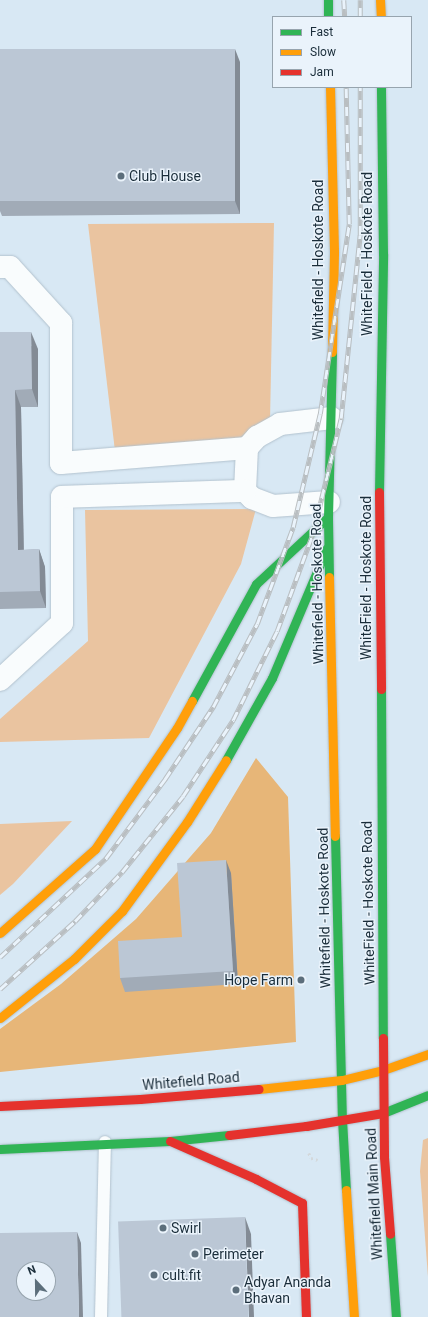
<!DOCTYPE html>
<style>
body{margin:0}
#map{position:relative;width:428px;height:1317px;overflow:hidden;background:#d8e8f4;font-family:Roboto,sans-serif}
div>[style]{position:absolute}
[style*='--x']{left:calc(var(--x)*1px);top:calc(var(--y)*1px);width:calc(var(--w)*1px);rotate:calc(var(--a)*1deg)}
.green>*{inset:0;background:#eac4a0}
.forest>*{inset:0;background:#e7b678}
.path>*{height:2.5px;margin-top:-1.25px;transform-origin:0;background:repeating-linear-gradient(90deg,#d3d8db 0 2px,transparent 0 5px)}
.roads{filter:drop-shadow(0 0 1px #b2c2ce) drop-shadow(0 0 1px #b2c2ce)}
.lane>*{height:12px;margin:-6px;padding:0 6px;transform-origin:6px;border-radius:6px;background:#f9fcfd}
.street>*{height:22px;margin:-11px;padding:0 11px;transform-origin:11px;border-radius:11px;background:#f9fcfd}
.fast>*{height:9px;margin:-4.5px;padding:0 4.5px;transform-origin:4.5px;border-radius:4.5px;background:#30b455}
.slow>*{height:9px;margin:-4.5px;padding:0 4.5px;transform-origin:4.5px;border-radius:4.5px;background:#ff9f0a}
.jam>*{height:9px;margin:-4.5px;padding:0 4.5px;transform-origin:4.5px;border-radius:4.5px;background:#e5322d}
.rail>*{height:4.5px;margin-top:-2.25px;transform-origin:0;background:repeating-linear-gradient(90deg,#eaf3fb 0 9px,#b9bec1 0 18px);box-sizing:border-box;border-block:1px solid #b9bec1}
.wall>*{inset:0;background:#a1abb7}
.shaded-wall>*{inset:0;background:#838b95}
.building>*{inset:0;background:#bbc7d5;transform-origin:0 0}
.dots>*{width:11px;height:11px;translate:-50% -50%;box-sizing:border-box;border:2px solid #eaf3fb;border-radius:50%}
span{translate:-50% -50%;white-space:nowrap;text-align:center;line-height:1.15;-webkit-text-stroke:3px #eaf3fb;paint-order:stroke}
.poi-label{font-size:14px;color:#1a2d3a}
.left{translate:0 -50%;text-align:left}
.right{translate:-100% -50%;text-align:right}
.street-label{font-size:14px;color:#1a2d3a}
.legend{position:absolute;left:272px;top:16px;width:140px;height:72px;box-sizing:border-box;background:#eaf3fb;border:1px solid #97a4ae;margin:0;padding:5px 7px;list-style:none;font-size:12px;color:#1a2d3a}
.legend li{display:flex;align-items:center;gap:8px;height:20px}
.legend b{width:20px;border:1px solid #97a4ae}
.north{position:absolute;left:16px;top:1261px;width:40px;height:40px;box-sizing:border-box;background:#eaf3fb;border:1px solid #97a4ae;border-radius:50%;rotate:338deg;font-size:11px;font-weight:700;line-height:16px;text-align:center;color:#1a2d3a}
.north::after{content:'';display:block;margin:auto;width:14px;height:18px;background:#5c6e7b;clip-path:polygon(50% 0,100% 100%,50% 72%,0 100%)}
</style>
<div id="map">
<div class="green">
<div style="clip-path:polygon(274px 223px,270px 421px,228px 446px,115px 451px,88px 224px)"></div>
<div style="clip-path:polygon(256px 509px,241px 564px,149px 738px,0 742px,0 719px,88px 641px,85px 510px)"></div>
<div style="clip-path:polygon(72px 821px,13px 884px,0 895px,0 824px)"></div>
<div style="clip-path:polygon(428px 1138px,428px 1277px,420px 1171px,423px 1140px)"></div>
</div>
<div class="forest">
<div style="clip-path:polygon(256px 758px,288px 797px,296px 1042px,0 1072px,0 1029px,61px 984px,136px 919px,211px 833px)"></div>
</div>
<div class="path">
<div style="--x:309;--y:1153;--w:5;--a:68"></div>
<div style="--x:311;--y:1158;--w:7;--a:16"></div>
</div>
<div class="roads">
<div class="lane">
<div style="--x:101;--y:1317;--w:175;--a:-88.7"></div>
</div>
<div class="street">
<div style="--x:0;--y:267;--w:10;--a:0"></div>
<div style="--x:10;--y:267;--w:76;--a:47.7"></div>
<div style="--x:61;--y:323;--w:140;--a:90"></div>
<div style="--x:61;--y:463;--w:187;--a:-4.6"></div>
<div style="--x:247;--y:448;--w:15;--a:-48"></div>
<div style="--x:257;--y:437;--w:26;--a:-29"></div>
<div style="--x:280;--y:424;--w:52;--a:-6.6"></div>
<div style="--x:247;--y:448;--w:43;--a:92.7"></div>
<div style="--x:245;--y:491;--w:10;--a:45"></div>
<div style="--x:252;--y:498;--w:22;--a:21"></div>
<div style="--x:273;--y:506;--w:56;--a:-4.1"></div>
<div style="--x:0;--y:680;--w:84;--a:-42.6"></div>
<div style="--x:62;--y:623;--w:126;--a:-90"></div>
<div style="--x:62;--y:497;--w:183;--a:-1.9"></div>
</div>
<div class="fast">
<div style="--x:328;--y:0;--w:17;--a:90"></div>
<div style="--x:379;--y:492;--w:238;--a:-89"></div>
<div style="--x:383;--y:254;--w:167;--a:-90.7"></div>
<div style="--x:329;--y:577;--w:60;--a:-91"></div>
<div style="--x:328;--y:517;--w:165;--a:-88.6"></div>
<div style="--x:381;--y:689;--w:349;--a:89.7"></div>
<div style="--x:192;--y:701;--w:133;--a:-61.3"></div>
<div style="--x:256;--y:584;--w:98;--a:-42.9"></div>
<div style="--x:226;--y:760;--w:94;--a:-60.7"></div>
<div style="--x:272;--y:678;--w:141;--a:-67.1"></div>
<div style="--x:335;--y:836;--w:283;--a:88.6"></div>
<div style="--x:342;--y:1119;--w:71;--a:86.8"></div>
<div style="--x:383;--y:1113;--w:48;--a:-21.8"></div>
<div style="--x:0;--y:1149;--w:170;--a:-2.7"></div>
<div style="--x:170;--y:1141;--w:59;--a:-5.8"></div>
<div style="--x:390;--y:1234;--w:83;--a:85.9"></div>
</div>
<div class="slow">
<div style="--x:380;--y:0;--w:17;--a:87"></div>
<div style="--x:330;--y:87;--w:166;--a:88.6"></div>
<div style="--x:334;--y:253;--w:99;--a:91.2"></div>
<div style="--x:329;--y:577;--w:259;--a:88.7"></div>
<div style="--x:0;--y:933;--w:127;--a:-41.5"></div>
<div style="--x:95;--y:849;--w:146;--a:-55.9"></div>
<div style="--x:177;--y:728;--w:31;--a:-61"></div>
<div style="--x:0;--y:1018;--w:95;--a:-38.6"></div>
<div style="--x:74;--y:959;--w:68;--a:-45"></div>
<div style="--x:122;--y:911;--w:110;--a:-53.9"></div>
<div style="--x:187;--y:822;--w:73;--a:-57.8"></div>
<div style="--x:383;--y:1070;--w:48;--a:-19.6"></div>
<div style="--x:259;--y:1089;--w:83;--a:-6.2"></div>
<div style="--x:342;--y:1080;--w:42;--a:-13.7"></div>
<div style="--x:346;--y:1190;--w:127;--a:86.4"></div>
</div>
<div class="jam">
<div style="--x:379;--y:492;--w:197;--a:89.4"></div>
<div style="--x:383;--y:1038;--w:119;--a:89.5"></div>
<div style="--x:384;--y:1157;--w:77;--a:85.5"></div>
<div style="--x:0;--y:1106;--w:140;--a:-2.9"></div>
<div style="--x:140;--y:1099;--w:119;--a:-4.8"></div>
<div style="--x:229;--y:1135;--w:78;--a:-6.7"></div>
<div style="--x:306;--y:1126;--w:78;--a:-9.6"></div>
<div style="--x:170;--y:1141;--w:94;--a:23.8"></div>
<div style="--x:256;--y:1179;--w:52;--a:27.6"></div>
<div style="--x:302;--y:1203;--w:114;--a:88"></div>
</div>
</div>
<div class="rail">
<div style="--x:344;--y:0;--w:17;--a:87"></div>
<div style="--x:360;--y:17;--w:17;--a:-90"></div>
<div style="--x:0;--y:957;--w:145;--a:-43"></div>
<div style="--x:106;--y:858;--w:99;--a:-53.2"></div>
<div style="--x:165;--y:779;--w:87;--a:-56.3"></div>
<div style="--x:213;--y:707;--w:94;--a:-62.1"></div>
<div style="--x:257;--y:624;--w:103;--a:-69.6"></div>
<div style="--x:293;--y:527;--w:116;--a:-76.6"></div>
<div style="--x:320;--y:414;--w:192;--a:-81.3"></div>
<div style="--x:349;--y:224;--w:137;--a:-91.3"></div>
<div style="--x:0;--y:989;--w:101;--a:-42.2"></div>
<div style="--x:75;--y:921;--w:68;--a:-46.2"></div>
<div style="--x:122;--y:872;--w:97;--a:-51.2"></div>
<div style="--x:183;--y:796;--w:91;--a:-56.7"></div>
<div style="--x:233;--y:720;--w:99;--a:-63.7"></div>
<div style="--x:277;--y:631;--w:104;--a:-69.8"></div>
<div style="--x:313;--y:533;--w:118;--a:-76.3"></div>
<div style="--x:341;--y:418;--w:184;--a:-84.1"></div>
<div style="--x:360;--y:235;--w:148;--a:-90"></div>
</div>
<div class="wall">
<div style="clip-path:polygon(0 50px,240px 62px,240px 214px,2px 216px,0 211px)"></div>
<div style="clip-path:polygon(0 332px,38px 349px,38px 407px,21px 407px,24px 550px,39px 549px,45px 567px,46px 608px,0 609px)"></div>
<div style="clip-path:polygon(231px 873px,238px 984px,125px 992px,120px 978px,182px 937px)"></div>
</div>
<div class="shaded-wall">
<div style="clip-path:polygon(235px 49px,240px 62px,240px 214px,235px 201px)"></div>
<div style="clip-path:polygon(31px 332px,38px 349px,38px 407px,32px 389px)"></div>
<div style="clip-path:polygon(15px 390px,21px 407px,24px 567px,18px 550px)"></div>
<div style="clip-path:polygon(39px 549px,45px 567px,46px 608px,40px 591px)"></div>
<div style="clip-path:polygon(226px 860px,231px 873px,238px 984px,233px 971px)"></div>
<div style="clip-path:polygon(245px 1217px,251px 1234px,254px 1317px,249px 1317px)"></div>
<div style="clip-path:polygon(77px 1232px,81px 1243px,83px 1317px,79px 1317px)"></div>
</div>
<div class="building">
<div style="left:235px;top:49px;width:152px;height:235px;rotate:90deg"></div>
<div style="clip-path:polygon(0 332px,31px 332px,32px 389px,15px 390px,18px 550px,39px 549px,40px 591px,0 592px)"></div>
<div style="clip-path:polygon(226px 860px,233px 971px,120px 978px,118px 941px,182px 937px,177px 863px)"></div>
<div style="left:245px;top:1217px;width:100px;height:127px;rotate:88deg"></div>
<div style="clip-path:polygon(evenodd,77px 1232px,79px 1317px,0 1317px,0 1233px,77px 1232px,24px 1269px,48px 1269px,48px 1293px,24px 1293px,24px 1269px)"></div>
</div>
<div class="dots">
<div style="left:121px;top:176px;background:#5c6e7b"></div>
<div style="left:301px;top:980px;background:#5c6e7b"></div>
<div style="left:163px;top:1228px;background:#5c6e7b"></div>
<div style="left:195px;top:1254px;background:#5c6e7b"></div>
<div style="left:154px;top:1275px;background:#5c6e7b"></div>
<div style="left:236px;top:1290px;background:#5c6e7b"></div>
</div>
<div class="poi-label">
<span class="left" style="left:129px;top:176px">Club House</span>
<span class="right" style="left:293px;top:980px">Hope Farm</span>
<span class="left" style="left:171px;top:1228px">Swirl</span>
<span class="left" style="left:203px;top:1254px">Perimeter</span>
<span class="left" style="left:162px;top:1275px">cult.fit</span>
<span class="left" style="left:244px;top:1290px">Adyar Ananda<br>Bhavan</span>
</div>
<div class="street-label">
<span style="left:367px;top:254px;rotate:-90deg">WhiteField - Hoskote Road</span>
<span style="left:318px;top:260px;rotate:-90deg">Whitefield - Hoskote Road</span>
<span style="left:366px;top:578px;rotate:-90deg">WhiteField - Hoskote Road</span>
<span style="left:317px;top:584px;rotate:-91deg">Whitefield - Hoskote Road</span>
<span style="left:368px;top:903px;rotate:-91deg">WhiteField - Hoskote Road</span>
<span style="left:324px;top:908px;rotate:-91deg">Whitefield - Hoskote Road</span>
<span style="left:191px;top:1081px;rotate:-5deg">Whitefield Road</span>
<span style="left:374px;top:1194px;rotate:-93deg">Whitefield Main Road</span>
</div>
<ul class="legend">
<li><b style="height:5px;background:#30b455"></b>Fast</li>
<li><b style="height:5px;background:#ff9f0a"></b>Slow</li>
<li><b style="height:5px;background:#e5322d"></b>Jam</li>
</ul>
<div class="north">N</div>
</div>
